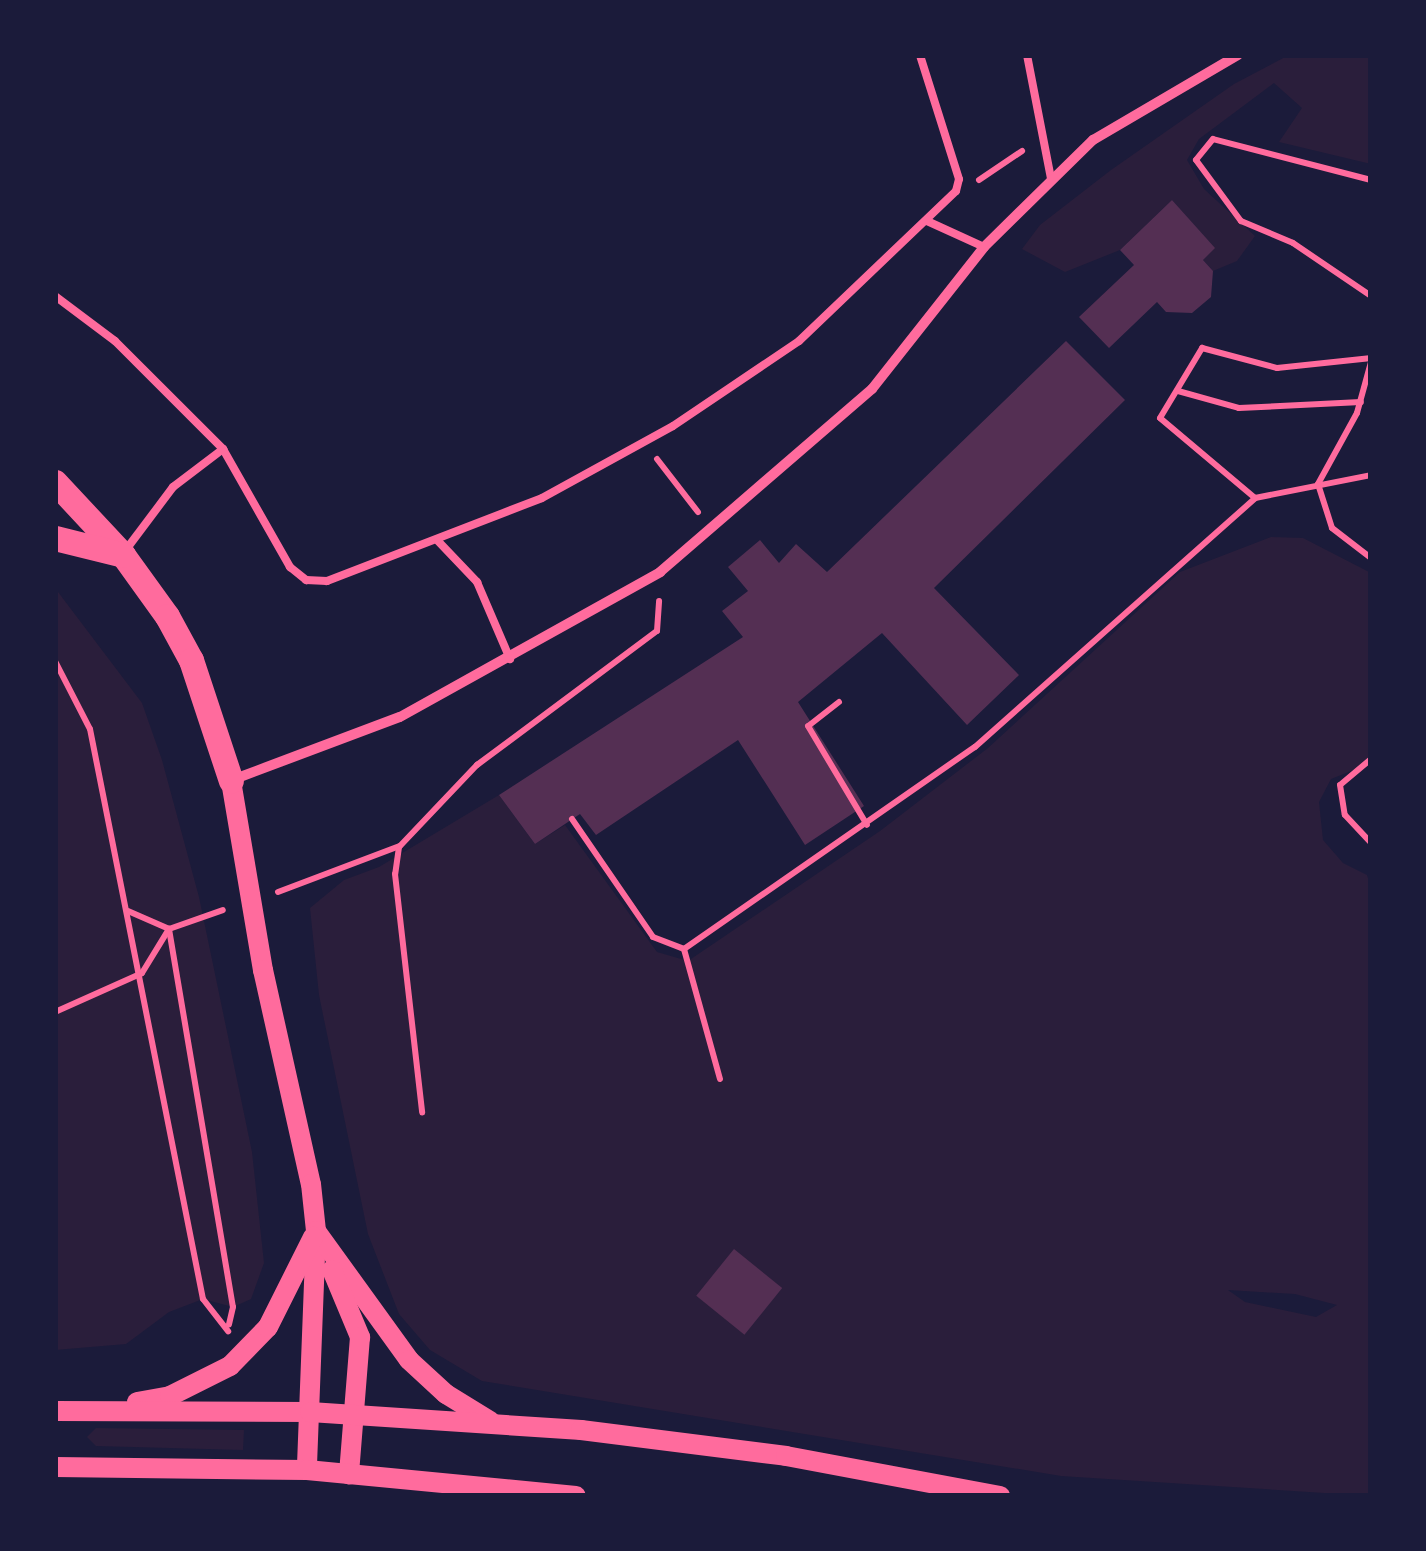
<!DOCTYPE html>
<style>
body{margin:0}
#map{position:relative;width:1426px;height:1551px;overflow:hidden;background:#1b1b3a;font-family:"Archivo Narrow",sans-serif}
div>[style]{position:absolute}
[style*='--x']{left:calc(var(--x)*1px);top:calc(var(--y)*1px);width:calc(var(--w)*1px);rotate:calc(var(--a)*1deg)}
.green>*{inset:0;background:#2a1e3b}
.building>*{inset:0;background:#542f53;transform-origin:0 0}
.path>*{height:6px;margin:-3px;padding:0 3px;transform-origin:3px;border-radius:3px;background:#ff6b9d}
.service>*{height:8px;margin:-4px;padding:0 4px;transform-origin:4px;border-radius:4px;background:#ff6b9d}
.minor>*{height:10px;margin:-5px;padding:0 5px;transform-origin:5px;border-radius:5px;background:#ff6b9d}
.secondary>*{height:20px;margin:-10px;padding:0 10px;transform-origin:10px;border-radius:10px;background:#ff6b9d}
.primary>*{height:25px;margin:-12.5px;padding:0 12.5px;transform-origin:12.5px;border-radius:12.5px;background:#ff6b9d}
span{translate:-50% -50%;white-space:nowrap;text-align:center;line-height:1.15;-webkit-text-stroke:8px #1b1b3a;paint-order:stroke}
.frame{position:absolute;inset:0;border:58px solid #1b1b3a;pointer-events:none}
</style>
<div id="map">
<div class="green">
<div style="clip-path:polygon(1289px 55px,1371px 55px,1371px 164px,1279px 142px,1302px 108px,1274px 83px,1199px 139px,1187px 160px,1204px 189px,1255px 236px,1237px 261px,1213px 271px,1203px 260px,1214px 248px,1172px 200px,1120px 250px,1065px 272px,1022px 249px,1040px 225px,1111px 170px,1234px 84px)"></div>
<div style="clip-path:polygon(evenodd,1271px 537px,1303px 538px,1371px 573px,1371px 763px,1331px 779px,1319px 802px,1323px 840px,1343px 863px,1367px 875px,1371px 887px,1371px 1496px,1061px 1476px,482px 1381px,430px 1350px,399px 1314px,368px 1234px,319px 995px,310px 908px,344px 880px,379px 867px,499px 795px,535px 844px,565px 825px,657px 952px,688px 961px,880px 831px,988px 748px,1180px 572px,1271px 537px,1228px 1290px,1295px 1294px,1337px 1305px,1316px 1317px,1245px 1302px,1228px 1290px)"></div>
<div style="clip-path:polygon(55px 588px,142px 703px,162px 760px,199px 897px,252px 1152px,264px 1263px,251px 1299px,233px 1307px,203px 1299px,169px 1312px,126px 1344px,55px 1350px)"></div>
<div style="clip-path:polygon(96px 1428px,244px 1430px,243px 1450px,96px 1446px,87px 1437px)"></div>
</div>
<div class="building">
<div style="clip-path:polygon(1172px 200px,1215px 248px,1203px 260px,1213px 271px,1211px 297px,1192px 313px,1166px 312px,1157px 302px,1109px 348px,1079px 317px,1134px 265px,1120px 250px)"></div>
<div style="clip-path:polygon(1066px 341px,1125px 400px,934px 588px,1019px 675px,967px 725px,882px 633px,798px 702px,864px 806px,805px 845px,738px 740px,596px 835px,580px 814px,535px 844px,499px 795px,743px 637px,722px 611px,748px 591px,728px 567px,760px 540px,779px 563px,796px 544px,827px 572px)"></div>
<div style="left:734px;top:1249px;width:62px;height:60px;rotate:39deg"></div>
</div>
<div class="path">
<div style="--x:979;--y:180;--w:52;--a:-34"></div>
<div style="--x:1371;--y:180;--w:163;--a:-165.5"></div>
<div style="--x:1213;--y:139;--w:27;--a:129"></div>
<div style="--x:1196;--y:160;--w:76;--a:53.6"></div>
<div style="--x:1241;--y:221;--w:56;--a:22.9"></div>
<div style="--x:1293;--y:243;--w:94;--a:34.2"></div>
<div style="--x:1371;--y:362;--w:53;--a:105.4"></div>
<div style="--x:1357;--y:413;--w:81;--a:118.8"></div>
<div style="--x:1318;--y:484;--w:46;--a:72.3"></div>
<div style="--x:1332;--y:528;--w:49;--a:37.6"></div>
<div style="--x:1178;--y:391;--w:63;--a:15.6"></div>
<div style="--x:1239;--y:408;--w:122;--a:-2.8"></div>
<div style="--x:657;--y:459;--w:67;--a:52.3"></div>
<div style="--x:1255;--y:498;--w:124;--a:-139.9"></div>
<div style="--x:1160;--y:418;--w:82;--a:-59"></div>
<div style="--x:1202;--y:348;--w:78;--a:14.9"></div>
<div style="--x:1277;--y:368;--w:95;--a:-6.1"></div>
<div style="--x:55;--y:661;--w:76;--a:62.8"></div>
<div style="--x:90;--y:729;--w:581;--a:78.79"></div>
<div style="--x:203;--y:1299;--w:41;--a:52"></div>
<div style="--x:839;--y:702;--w:39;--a:142"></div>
<div style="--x:808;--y:726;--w:115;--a:59.2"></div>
<div style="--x:1371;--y:759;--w:40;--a:140"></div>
<div style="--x:1340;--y:785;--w:30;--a:81"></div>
<div style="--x:1345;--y:815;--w:38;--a:47"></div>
<div style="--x:572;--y:819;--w:143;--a:55.5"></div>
<div style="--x:653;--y:937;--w:33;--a:21"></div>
<div style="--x:399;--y:847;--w:27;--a:98"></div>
<div style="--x:395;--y:874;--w:240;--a:83.5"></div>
<div style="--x:278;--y:892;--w:130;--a:-20.7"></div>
<div style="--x:400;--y:846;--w:112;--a:-46.5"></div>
<div style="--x:477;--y:765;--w:224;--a:-36.7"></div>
<div style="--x:657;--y:631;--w:30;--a:-86"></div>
<div style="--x:128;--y:911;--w:45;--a:23.7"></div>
<div style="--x:169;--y:929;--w:383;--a:80.4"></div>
<div style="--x:233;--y:1307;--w:18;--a:103"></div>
<div style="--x:55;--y:1012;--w:95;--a:-24.1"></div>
<div style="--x:142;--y:973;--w:52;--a:-58.5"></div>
<div style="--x:169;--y:929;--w:57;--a:-19.4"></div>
<div style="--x:720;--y:1079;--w:135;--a:-105.5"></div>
<div style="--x:684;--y:949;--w:354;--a:-34.8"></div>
<div style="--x:975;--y:747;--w:375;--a:-41.6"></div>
<div style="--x:1255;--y:498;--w:118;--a:-11.2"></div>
</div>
<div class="service">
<div style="--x:1027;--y:55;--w:126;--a:79"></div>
<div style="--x:927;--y:221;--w:63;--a:24.5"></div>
<div style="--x:55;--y:296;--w:75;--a:36.9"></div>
<div style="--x:115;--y:341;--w:153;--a:45"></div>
<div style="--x:223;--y:449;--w:136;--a:60.4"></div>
<div style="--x:290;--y:567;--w:21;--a:39"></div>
<div style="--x:306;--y:580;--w:21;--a:3"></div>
<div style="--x:327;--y:581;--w:230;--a:-21.1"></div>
<div style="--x:542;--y:498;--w:149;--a:-28.8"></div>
<div style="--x:673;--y:426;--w:152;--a:-34"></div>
<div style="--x:799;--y:341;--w:217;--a:-43.7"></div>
<div style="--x:956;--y:191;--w:12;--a:-76"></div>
<div style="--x:959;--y:179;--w:130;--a:-107.5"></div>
<div style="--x:438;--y:541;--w:57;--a:46.4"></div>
<div style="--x:477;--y:582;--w:84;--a:66.8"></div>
<div style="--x:125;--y:551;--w:80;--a:-53.1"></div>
<div style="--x:173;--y:487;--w:63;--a:-37.2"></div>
</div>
<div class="minor">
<div style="--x:232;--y:780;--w:179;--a:-20.6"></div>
<div style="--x:400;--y:717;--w:298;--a:-29.1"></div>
<div style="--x:660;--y:572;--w:280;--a:-40.8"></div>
<div style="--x:872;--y:389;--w:181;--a:-51.7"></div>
<div style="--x:984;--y:247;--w:153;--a:-44.5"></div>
<div style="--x:1093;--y:140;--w:168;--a:-30.4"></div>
</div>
<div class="secondary">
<div style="--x:231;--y:781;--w:192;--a:80.4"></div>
<div style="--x:263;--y:970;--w:219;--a:77.4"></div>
<div style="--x:311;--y:1184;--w:47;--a:83.9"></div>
<div style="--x:316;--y:1231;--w:239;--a:92.2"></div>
<div style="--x:316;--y:1231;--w:159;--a:54.2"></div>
<div style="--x:409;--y:1360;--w:50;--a:42.6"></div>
<div style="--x:446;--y:1394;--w:52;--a:31.5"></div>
<div style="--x:332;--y:1270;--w:73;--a:67.3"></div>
<div style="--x:360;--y:1337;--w:138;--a:94.6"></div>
<div style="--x:137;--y:1402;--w:34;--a:-10"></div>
<div style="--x:170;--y:1396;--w:67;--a:-26.6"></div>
<div style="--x:230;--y:1366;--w:54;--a:-45.7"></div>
<div style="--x:268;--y:1327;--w:101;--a:-63.4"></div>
<div style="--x:55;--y:1411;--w:255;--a:0.2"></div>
<div style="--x:310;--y:1412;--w:272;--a:3.8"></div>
<div style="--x:581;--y:1430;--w:207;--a:7.2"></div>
<div style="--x:786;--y:1456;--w:218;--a:10.6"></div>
<div style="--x:55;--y:1467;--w:252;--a:0.7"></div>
<div style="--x:307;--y:1470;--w:270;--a:5.5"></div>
</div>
<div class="primary">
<div style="--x:55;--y:482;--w:100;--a:47"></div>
<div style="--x:123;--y:555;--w:75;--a:54.2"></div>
<div style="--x:167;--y:616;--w:50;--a:61.4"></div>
<div style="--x:191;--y:660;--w:127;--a:71.7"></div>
<div style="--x:55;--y:538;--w:70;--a:14"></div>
</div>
<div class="frame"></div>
</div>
